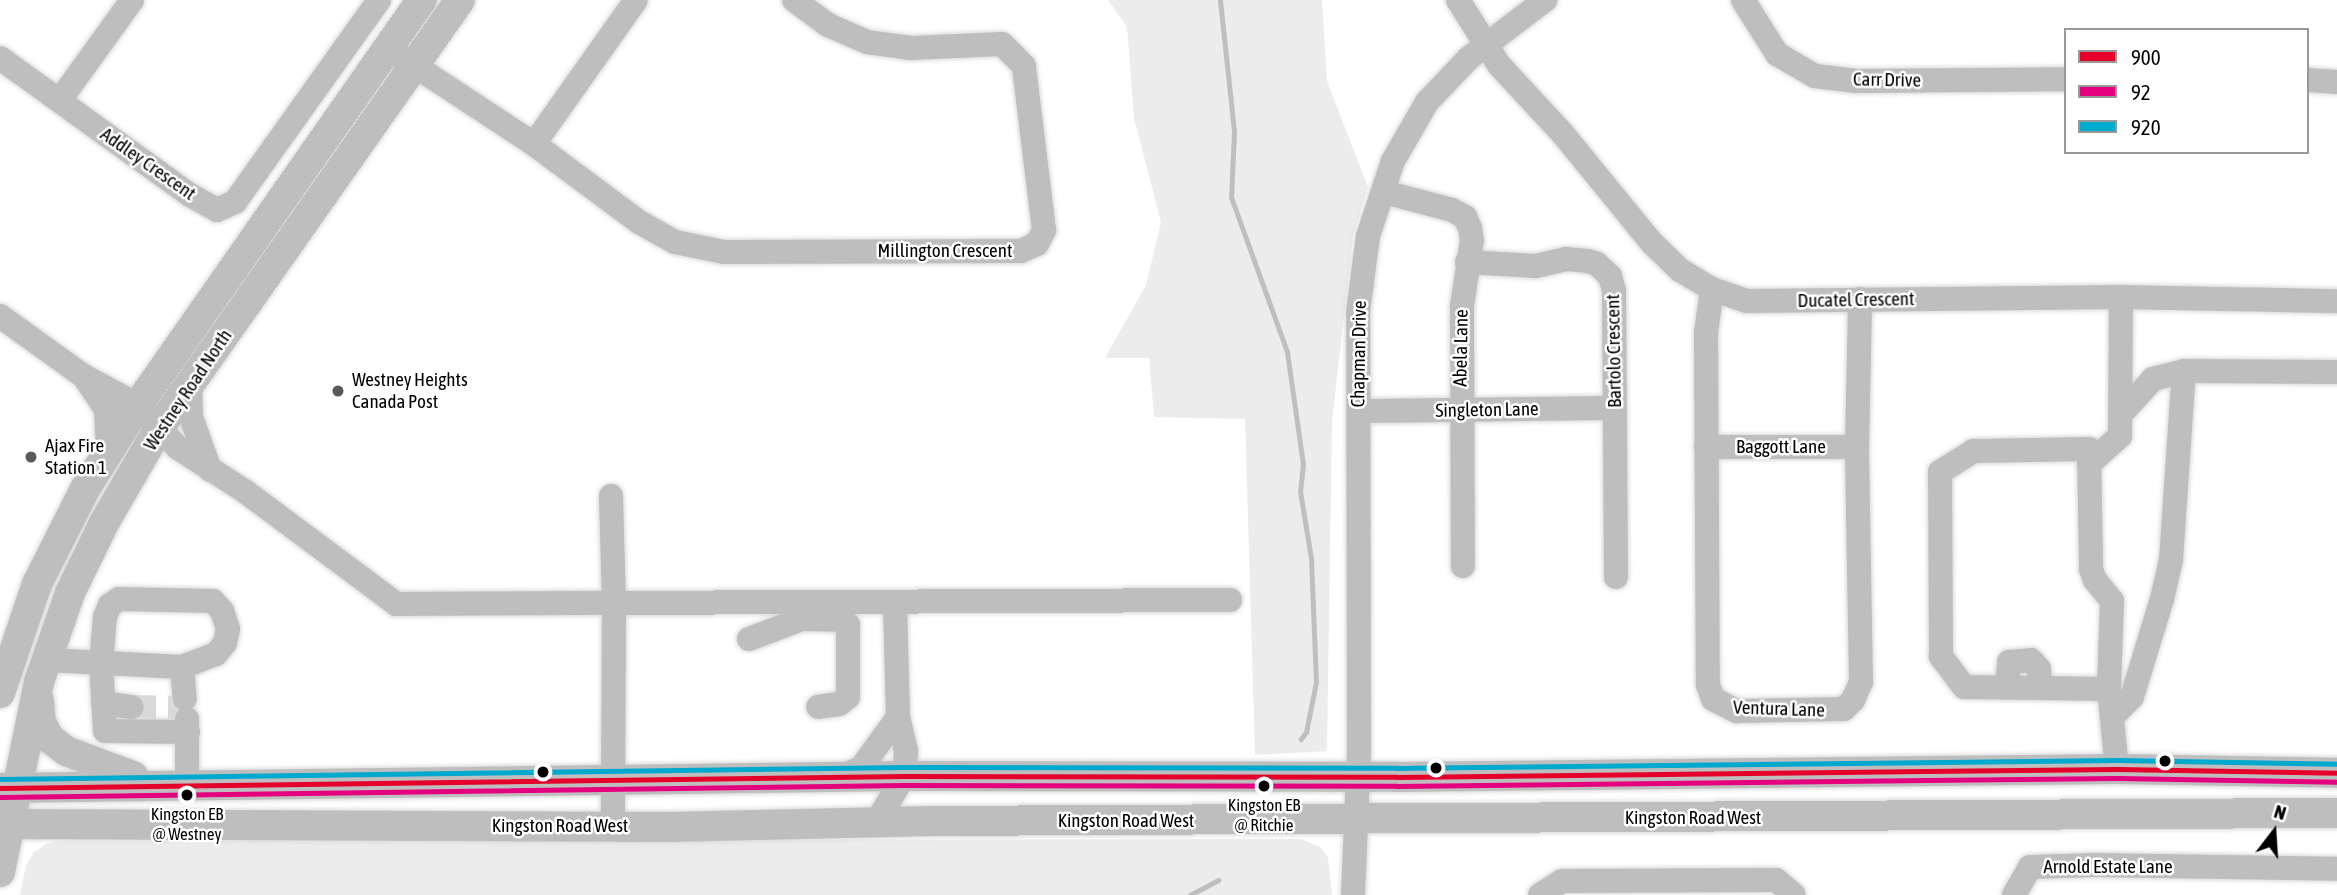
<!DOCTYPE html>
<style>
body{margin:0}
#map{position:relative;width:2337px;height:895px;overflow:hidden;background:#fff;font-family:"Asap Condensed",sans-serif}
div>[style]{position:absolute}
[style*='--x']{left:calc(var(--x)*1px);top:calc(var(--y)*1px);width:calc(var(--w)*1px);rotate:calc(var(--a)*1deg)}
.green>*{inset:0;background:#ececec}
.stream>*{height:5px;margin:-2.5px;padding:0 2.5px;transform-origin:2.5px;border-radius:2.5px;background:#bfbfbf}
.minor-tunnel>*{height:24px;margin-top:-12px;transform-origin:0;background:repeating-linear-gradient(90deg,#d9d9d9 0 24px,transparent 0 36px)}
.roads{filter:drop-shadow(0 0 2px #dbdbdb) drop-shadow(0 0 2px #dbdbdb)}
.minor>*{height:24px;margin:-12px;padding:0 12px;transform-origin:12px;border-radius:12px;background:#bebebe}
.major>*{height:30px;margin:-15px;padding:0 15px;transform-origin:15px;border-radius:15px;background:#bebebe}
.bus-1>*{height:5px;margin:-2.5px;padding:0 2.5px;transform-origin:2.5px;border-radius:2.5px;background:#e4002b}
.bus-2>*{height:5px;margin:-2.5px;padding:0 2.5px;transform-origin:2.5px;border-radius:2.5px;background:#e5007d}
.bus-3>*{height:5px;margin:-2.5px;padding:0 2.5px;transform-origin:2.5px;border-radius:2.5px;background:#00a9ce}
.dots>*{width:19px;height:19px;translate:-50% -50%;box-sizing:border-box;border:4px solid #fff;border-radius:50%}
span{translate:-50% -50%;white-space:nowrap;text-align:center;line-height:1.15;-webkit-text-stroke:5px #fff;paint-order:stroke}
.bus-label{font-size:17px;color:#000}
.street-label{font-size:19px;color:#000}
.poi-label{font-size:19px;color:#000}
.left{translate:0 -50%;text-align:left}
.legend{position:absolute;left:2064px;top:28px;width:245px;height:126px;box-sizing:border-box;background:#fff;border:2px solid #999;margin:0;padding:9px 12px;list-style:none;font-size:21px;color:#000}
.legend li{display:flex;align-items:center;gap:14px;height:35px}
.legend b{width:35px;border:2px solid #999}
.north{position:absolute;left:2239px;top:797px;width:70px;height:70px;-webkit-text-stroke:5px #fff;paint-order:stroke;rotate:17deg;font-size:19px;font-weight:700;line-height:28px;text-align:center;color:#000}
.north::after{content:'';display:block;margin:auto;width:24px;height:32px;background:#000;clip-path:polygon(50% 0,100% 100%,50% 72%,0 100%)}
</style>
<div id="map">
<div class="green">
<div style="clip-path:polygon(1108px 0,1322px 0,1327px 81px,1368px 187px,1353px 236px,1332px 421px,1327px 751px,1255px 755px,1245px 419px,1154px 417px,1149px 358px,1105px 358px,1146px 285px,1161px 222px,1134px 118px,1127px 27px)"></div>
<div style="clip-path:polygon(1301px 839px,1320px 847px,1328px 857px,1332px 895px,20px 895px,26px 865px,34px 852px,46px 844px,60px 841px)"></div>
</div>
<div class="stream">
<div style="--x:1220;--y:0;--w:133;--a:83.9"></div>
<div style="--x:1234;--y:132;--w:65;--a:92.6"></div>
<div style="--x:1231;--y:197;--w:165;--a:70.1"></div>
<div style="--x:1287;--y:352;--w:113;--a:81.9"></div>
<div style="--x:1303;--y:464;--w:27;--a:96"></div>
<div style="--x:1300;--y:491;--w:68;--a:80.7"></div>
<div style="--x:1311;--y:558;--w:124;--a:87.7"></div>
<div style="--x:1316;--y:682;--w:51;--a:101.3"></div>
<div style="--x:1306;--y:732;--w:9;--a:126"></div>
<div style="--x:1190;--y:895;--w:32;--a:-28"></div>
</div>
<div class="minor-tunnel">
<div style="--x:132;--y:707;--w:54;--a:1.1"></div>
</div>
<div class="roads">
<div class="minor">
<div style="--x:1458;--y:0;--w:77;--a:57.8"></div>
<div style="--x:1499;--y:65;--w:94;--a:47.2"></div>
<div style="--x:1563;--y:134;--w:141;--a:50.8"></div>
<div style="--x:1652;--y:243;--w:39;--a:44"></div>
<div style="--x:1680;--y:270;--w:37;--a:31"></div>
<div style="--x:1712;--y:289;--w:37;--a:19"></div>
<div style="--x:1747;--y:301;--w:374;--a:-0.6"></div>
<div style="--x:2121;--y:297;--w:216;--a:1.1"></div>
<div style="--x:1743;--y:0;--w:64;--a:57.8"></div>
<div style="--x:1777;--y:54;--w:44;--a:30.1"></div>
<div style="--x:1815;--y:76;--w:42;--a:6.8"></div>
<div style="--x:1857;--y:81;--w:209;--a:-0.5"></div>
<div style="--x:400;--y:56;--w:160;--a:33.3"></div>
<div style="--x:534;--y:144;--w:131;--a:36.6"></div>
<div style="--x:639;--y:222;--w:41;--a:29.1"></div>
<div style="--x:675;--y:242;--w:50;--a:11.5"></div>
<div style="--x:724;--y:252;--w:297;--a:-0.2"></div>
<div style="--x:1021;--y:251;--w:17;--a:-24"></div>
<div style="--x:1037;--y:244;--w:16;--a:-63"></div>
<div style="--x:1044;--y:230;--w:165;--a:-97"></div>
<div style="--x:1024;--y:66;--w:31;--a:-135"></div>
<div style="--x:1002;--y:44;--w:91;--a:177.5"></div>
<div style="--x:911;--y:48;--w:44;--a:-172.2"></div>
<div style="--x:867;--y:42;--w:43;--a:-156.4"></div>
<div style="--x:828;--y:25;--w:42;--a:-143.7"></div>
<div style="--x:0;--y:58;--w:234;--a:35.8"></div>
<div style="--x:190;--y:195;--w:31;--a:29"></div>
<div style="--x:217;--y:210;--w:20;--a:-24"></div>
<div style="--x:235;--y:202;--w:248;--a:-54.5"></div>
<div style="--x:2307;--y:80;--w:30;--a:4"></div>
<div style="--x:60;--y:100;--w:123;--a:-54.2"></div>
<div style="--x:534;--y:144;--w:176;--a:-54.7"></div>
<div style="--x:1384;--y:192;--w:70;--a:14.8"></div>
<div style="--x:1452;--y:210;--w:15;--a:28"></div>
<div style="--x:1465;--y:217;--w:12;--a:66"></div>
<div style="--x:1470;--y:228;--w:12;--a:81"></div>
<div style="--x:1472;--y:240;--w:67;--a:98.6"></div>
<div style="--x:1462;--y:306;--w:260;--a:89.8"></div>
<div style="--x:1467;--y:262;--w:69;--a:3.3"></div>
<div style="--x:1536;--y:266;--w:31;--a:-13"></div>
<div style="--x:1566;--y:259;--w:22;--a:5"></div>
<div style="--x:1588;--y:261;--w:9;--a:18"></div>
<div style="--x:1597;--y:264;--w:18;--a:43"></div>
<div style="--x:1610;--y:276;--w:16;--a:75"></div>
<div style="--x:1614;--y:291;--w:286;--a:89.6"></div>
<div style="--x:1712;--y:289;--w:44;--a:97.8"></div>
<div style="--x:1706;--y:333;--w:352;--a:89.7"></div>
<div style="--x:1708;--y:685;--w:15;--a:70"></div>
<div style="--x:1713;--y:699;--w:27;--a:27"></div>
<div style="--x:1737;--y:711;--w:107;--a:-1.1"></div>
<div style="--x:1844;--y:709;--w:13;--a:-45"></div>
<div style="--x:1853;--y:700;--w:20;--a:-66"></div>
<div style="--x:1861;--y:682;--w:235;--a:-91"></div>
<div style="--x:1857;--y:447;--w:148;--a:-88.8"></div>
<div style="--x:0;--y:316;--w:101;--a:35.7"></div>
<div style="--x:82;--y:375;--w:64;--a:28.2"></div>
<div style="--x:138;--y:405;--w:59;--a:47.1"></div>
<div style="--x:178;--y:448;--w:81;--a:32.9"></div>
<div style="--x:246;--y:492;--w:187;--a:36.7"></div>
<div style="--x:396;--y:604;--w:218;--a:-0.3"></div>
<div style="--x:614;--y:603;--w:223;--a:90.3"></div>
<div style="--x:85;--y:378;--w:37;--a:56"></div>
<div style="--x:106;--y:409;--w:42;--a:87.3"></div>
<div style="--x:190;--y:385;--w:32;--a:88"></div>
<div style="--x:191;--y:417;--w:56;--a:70.3"></div>
<div style="--x:1359;--y:411;--w:256;--a:-0.7"></div>
<div style="--x:2121;--y:414;--w:47;--a:-47.6"></div>
<div style="--x:2153;--y:379;--w:32;--a:-14"></div>
<div style="--x:2184;--y:371;--w:153;--a:0.4"></div>
<div style="--x:1706;--y:447;--w:151;--a:0"></div>
<div style="--x:2089;--y:464;--w:42;--a:-42.1"></div>
<div style="--x:2120;--y:436;--w:139;--a:-89.6"></div>
<div style="--x:611;--y:496;--w:107;--a:88.4"></div>
<div style="--x:614;--y:603;--w:616;--a:-0.28"></div>
<div style="--x:749;--y:639;--w:57;--a:-20.7"></div>
<div style="--x:802;--y:619;--w:39;--a:1"></div>
<div style="--x:841;--y:620;--w:9;--a:36"></div>
<div style="--x:848;--y:625;--w:72;--a:90"></div>
<div style="--x:848;--y:697;--w:11;--a:142"></div>
<div style="--x:839;--y:704;--w:21;--a:172"></div>
<div style="--x:47;--y:660;--w:135;--a:3"></div>
<div style="--x:182;--y:667;--w:32;--a:85"></div>
<div style="--x:182;--y:667;--w:36;--a:-21"></div>
<div style="--x:216;--y:654;--w:14;--a:-51"></div>
<div style="--x:225;--y:643;--w:14;--a:-78"></div>
<div style="--x:228;--y:629;--w:19;--a:-108"></div>
<div style="--x:222;--y:611;--w:13;--a:-132"></div>
<div style="--x:213;--y:601;--w:94;--a:-178.8"></div>
<div style="--x:119;--y:599;--w:11;--a:146"></div>
<div style="--x:110;--y:605;--w:13;--a:113"></div>
<div style="--x:105;--y:617;--w:46;--a:95"></div>
<div style="--x:101;--y:663;--w:68;--a:86.6"></div>
<div style="--x:105;--y:731;--w:83;--a:0.7"></div>
<div style="--x:2007;--y:686;--w:24;--a:-85"></div>
<div style="--x:2009;--y:662;--w:22;--a:-5"></div>
<div style="--x:2031;--y:660;--w:12;--a:48"></div>
<div style="--x:2039;--y:669;--w:18;--a:87"></div>
<div style="--x:2109;--y:689;--w:145;--a:-179.2"></div>
<div style="--x:1964;--y:687;--w:39;--a:-127"></div>
<div style="--x:1941;--y:656;--w:184;--a:-90.3"></div>
<div style="--x:1940;--y:472;--w:39;--a:-32"></div>
<div style="--x:1973;--y:451;--w:116;--a:-1"></div>
<div style="--x:2089;--y:449;--w:120;--a:89"></div>
<div style="--x:2091;--y:569;--w:12;--a:70"></div>
<div style="--x:2095;--y:580;--w:27;--a:51"></div>
<div style="--x:2112;--y:601;--w:88;--a:92"></div>
<div style="--x:2109;--y:689;--w:80;--a:84.3"></div>
<div style="--x:103;--y:703;--w:29;--a:8"></div>
<div style="--x:2114;--y:715;--w:25;--a:-45"></div>
<div style="--x:2132;--y:697;--w:102;--a:-73"></div>
<div style="--x:2162;--y:599;--w:40;--a:-77"></div>
<div style="--x:2171;--y:560;--w:189;--a:-86.1"></div>
<div style="--x:839;--y:777;--w:24;--a:-22"></div>
<div style="--x:861;--y:768;--w:63;--a:-54"></div>
<div style="--x:187;--y:784;--w:65;--a:-90"></div>
<div style="--x:876;--y:823;--w:55;--a:-59.2"></div>
<div style="--x:904;--y:776;--w:25;--a:-85"></div>
<div style="--x:906;--y:751;--w:35;--a:-103"></div>
<div style="--x:898;--y:717;--w:115;--a:-91.5"></div>
<div style="--x:1353;--y:895;--w:146;--a:-87.6"></div>
<div style="--x:1359;--y:749;--w:437;--a:-90.1"></div>
<div style="--x:1358;--y:312;--w:77;--a:-82.5"></div>
<div style="--x:1368;--y:236;--w:79;--a:-71.6"></div>
<div style="--x:1393;--y:161;--w:68;--a:-60"></div>
<div style="--x:1427;--y:102;--w:61;--a:-46.3"></div>
<div style="--x:1469;--y:58;--w:96;--a:-37.3"></div>
<div style="--x:1540;--y:895;--w:26;--a:-32"></div>
<div style="--x:1562;--y:881;--w:214;--a:-0.3"></div>
<div style="--x:1776;--y:880;--w:23;--a:40"></div>
<div style="--x:2014;--y:895;--w:32;--a:-60"></div>
<div style="--x:2030;--y:867;--w:65;--a:-1.8"></div>
<div style="--x:2095;--y:865;--w:242;--a:0.9"></div>
</div>
<div class="major">
<div style="--x:0;--y:693;--w:115;--a:-71.3"></div>
<div style="--x:37;--y:584;--w:106;--a:-63.2"></div>
<div style="--x:85;--y:489;--w:99;--a:-57.8"></div>
<div style="--x:138;--y:405;--w:495;--a:-55"></div>
<div style="--x:39;--y:701;--w:21;--a:85"></div>
<div style="--x:41;--y:722;--w:18;--a:63"></div>
<div style="--x:49;--y:738;--w:21;--a:37"></div>
<div style="--x:66;--y:751;--w:72;--a:20.5"></div>
<div style="--x:0;--y:788;--w:904;--a:-0.76"></div>
<div style="--x:904;--y:776;--w:493;--a:0.1"></div>
<div style="--x:1397;--y:777;--w:720;--a:-0.64"></div>
<div style="--x:2117;--y:769;--w:220;--a:1"></div>
<div style="--x:0;--y:824;--w:670;--a:0.26"></div>
<div style="--x:670;--y:827;--w:263;--a:-1.3"></div>
<div style="--x:933;--y:821;--w:1404;--a:-0.33"></div>
<div style="--x:0;--y:872;--w:194;--a:-78.4"></div>
<div style="--x:39;--y:682;--w:94;--a:-70.8"></div>
<div style="--x:70;--y:593;--w:78;--a:-64.1"></div>
<div style="--x:104;--y:523;--w:110;--a:-59.9"></div>
<div style="--x:159;--y:428;--w:523;--a:-54.88"></div>
</div>
</div>
<div class="bus-1">
<div style="--x:0;--y:788;--w:904;--a:-0.76"></div>
<div style="--x:904;--y:776;--w:493;--a:0.1"></div>
<div style="--x:1397;--y:777;--w:720;--a:-0.64"></div>
<div style="--x:2117;--y:769;--w:220;--a:1"></div>
</div>
<div class="bus-2">
<div style="--x:0;--y:797;--w:904;--a:-0.76"></div>
<div style="--x:904;--y:785;--w:493;--a:0.1"></div>
<div style="--x:1397;--y:786;--w:720;--a:-0.64"></div>
<div style="--x:2117;--y:778;--w:220;--a:1"></div>
</div>
<div class="bus-3">
<div style="--x:0;--y:779;--w:904;--a:-0.76"></div>
<div style="--x:904;--y:767;--w:493;--a:0.1"></div>
<div style="--x:1397;--y:768;--w:720;--a:-0.64"></div>
<div style="--x:2117;--y:760;--w:220;--a:1"></div>
</div>
<div class="dots">
<div style="left:338px;top:391px;background:#595959"></div>
<div style="left:31px;top:457px;background:#595959"></div>
<div style="left:2165px;top:761px;background:#000"></div>
<div style="left:1436px;top:768px;background:#000"></div>
<div style="left:543px;top:772px;background:#000"></div>
<div style="left:1264px;top:786px;background:#000"></div>
<div style="left:187px;top:795px;background:#000"></div>
</div>
<div class="bus-label">
<span style="left:1264px;top:816px">Kingston EB<br>@ Ritchie</span>
<span style="left:187px;top:825px">Kingston EB<br>@ Westney</span>
</div>
<div class="street-label">
<span style="left:1887px;top:80px;rotate:1deg">Carr Drive</span>
<span style="left:148px;top:164px;rotate:35deg">Addley Crescent</span>
<span style="left:945px;top:251px">Millington Crescent</span>
<span style="left:1856px;top:300px;rotate:-1deg">Ducatel Crescent</span>
<span style="left:1461px;top:348px;rotate:-89deg">Abela Lane</span>
<span style="left:1614px;top:351px;rotate:-91deg">Bartolo Crescent</span>
<span style="left:1359px;top:354px;rotate:-89deg">Chapman Drive</span>
<span style="left:188px;top:390px;rotate:-56deg">Westney Road North</span>
<span style="left:1487px;top:410px;rotate:-1deg">Singleton Lane</span>
<span style="left:1781px;top:447px">Baggott Lane</span>
<span style="left:1779px;top:709px;rotate:2deg">Ventura Lane</span>
<span style="left:1693px;top:818px">Kingston Road West</span>
<span style="left:1126px;top:821px">Kingston Road West</span>
<span style="left:560px;top:826px">Kingston Road West</span>
<span style="left:2108px;top:867px">Arnold Estate Lane</span>
</div>
<div class="poi-label">
<span class="left" style="left:352px;top:391px">Westney Heights<br>Canada Post</span>
<span class="left" style="left:45px;top:457px">Ajax Fire<br>Station 1</span>
</div>
<ul class="legend">
<li><b style="height:9px;background:#e4002b"></b>900</li>
<li><b style="height:9px;background:#e5007d"></b>92</li>
<li><b style="height:9px;background:#00a9ce"></b>920</li>
</ul>
<div class="north">N</div>
</div>
